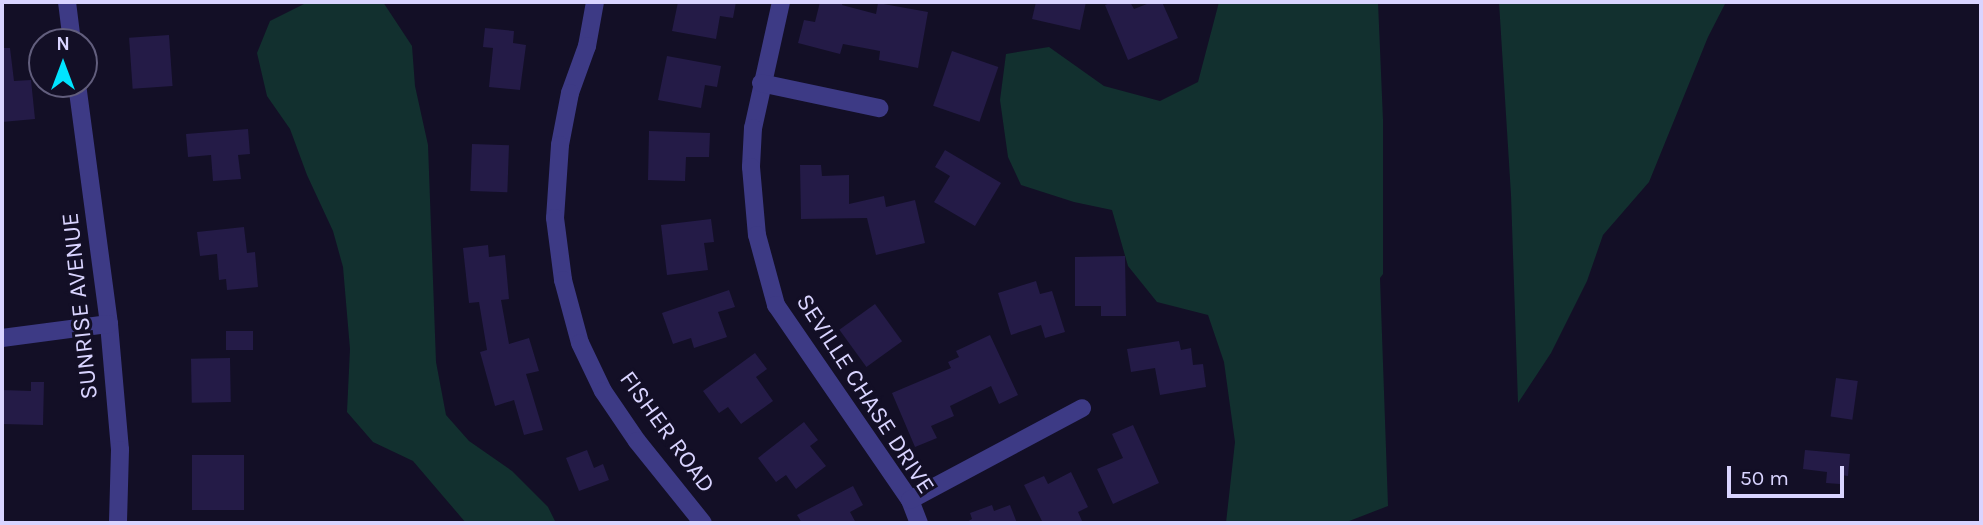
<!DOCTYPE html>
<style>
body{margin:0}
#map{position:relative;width:1983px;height:525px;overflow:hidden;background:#130f26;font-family:Karla,sans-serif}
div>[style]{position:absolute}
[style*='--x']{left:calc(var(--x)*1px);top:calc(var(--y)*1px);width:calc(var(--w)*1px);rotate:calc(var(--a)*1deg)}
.green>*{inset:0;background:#12302f}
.building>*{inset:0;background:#241b47;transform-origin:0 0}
.minor>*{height:18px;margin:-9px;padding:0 9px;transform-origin:9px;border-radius:9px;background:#3d3a85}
span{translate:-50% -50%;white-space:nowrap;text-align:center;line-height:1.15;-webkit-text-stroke:6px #130f26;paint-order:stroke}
.street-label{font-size:24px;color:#d9d4ff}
.frame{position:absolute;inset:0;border:4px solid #d9d4ff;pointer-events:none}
.north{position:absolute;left:28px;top:28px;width:70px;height:70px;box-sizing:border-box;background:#130f26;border:2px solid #625e7d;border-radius:50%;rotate:0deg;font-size:19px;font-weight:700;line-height:28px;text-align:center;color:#d9d4ff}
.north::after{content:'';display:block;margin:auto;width:24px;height:32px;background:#00e5ff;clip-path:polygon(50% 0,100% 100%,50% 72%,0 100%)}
.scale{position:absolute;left:1727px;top:466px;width:117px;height:32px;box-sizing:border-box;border:4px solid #d9d4ff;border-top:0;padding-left:9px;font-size:21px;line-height:24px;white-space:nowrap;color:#d9d4ff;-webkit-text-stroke:5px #130f26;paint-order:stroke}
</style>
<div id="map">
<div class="green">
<div style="clip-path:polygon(308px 2px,383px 2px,412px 46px,415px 86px,428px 145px,436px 362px,446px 415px,469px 441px,512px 471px,548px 507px,556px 523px,466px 523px,413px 461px,373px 442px,347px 412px,350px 349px,343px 267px,333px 231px,307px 175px,290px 129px,267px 96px,257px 53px,270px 21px)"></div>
<div style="clip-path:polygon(1219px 2px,1378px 2px,1383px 120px,1383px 274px,1380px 278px,1388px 506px,1344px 523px,1226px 523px,1235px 442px,1224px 362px,1208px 315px,1157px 302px,1128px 266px,1112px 210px,1074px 202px,1021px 185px,1008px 157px,1000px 100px,1006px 54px,1049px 47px,1104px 86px,1160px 101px,1198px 82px)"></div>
<div style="clip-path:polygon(1499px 2px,1726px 2px,1708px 37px,1649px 182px,1603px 235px,1587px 281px,1551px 353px,1518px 403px,1511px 195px)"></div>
</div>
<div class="building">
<div style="clip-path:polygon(678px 2px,736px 2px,733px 18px,720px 16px,716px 39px,672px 31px)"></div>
<div style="clip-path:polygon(820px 2px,843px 2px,842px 5px,876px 14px,878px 3px,928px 12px,918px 68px,879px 60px,880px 51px,843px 44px,840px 54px,798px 43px,804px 20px,815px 22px)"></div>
<div style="clip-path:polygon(1036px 2px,1086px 2px,1080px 30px,1032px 19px)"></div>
<div style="clip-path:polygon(1113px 2px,1130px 2px,1134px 9px,1152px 2px,1162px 2px,1178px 38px,1128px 60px,1105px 5px)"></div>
<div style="clip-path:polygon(485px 28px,514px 31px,513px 43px,526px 45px,520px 90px,489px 87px,493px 48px,483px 47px)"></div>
<div style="left:169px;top:35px;width:51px;height:40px;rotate:86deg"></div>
<div style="clip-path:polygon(2px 48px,10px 48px,14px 81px,31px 80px,35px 119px,2px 122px)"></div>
<div style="left:952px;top:51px;width:49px;height:58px;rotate:19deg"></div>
<div style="clip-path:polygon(667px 56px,721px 66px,717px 87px,705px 85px,701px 108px,658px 100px)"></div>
<div style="clip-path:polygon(248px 129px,250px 154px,238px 155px,241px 179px,213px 181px,211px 155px,188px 157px,186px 134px)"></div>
<div style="clip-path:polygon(649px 131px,710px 133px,709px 157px,686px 157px,685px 181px,648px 180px)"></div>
<div style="left:472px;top:144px;width:37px;height:47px;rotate:2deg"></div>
<div style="clip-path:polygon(945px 150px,1001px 183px,975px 226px,934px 202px,950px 176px,935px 167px)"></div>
<div style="clip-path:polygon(800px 165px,821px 165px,822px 176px,849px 175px,849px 204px,884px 196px,886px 207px,915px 200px,925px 243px,876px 255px,867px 218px,801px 219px)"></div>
<div style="clip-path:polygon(711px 219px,714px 242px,704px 243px,708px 270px,667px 275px,661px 225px)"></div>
<div style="clip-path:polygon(244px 227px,247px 253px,255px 252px,258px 287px,227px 290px,226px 279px,219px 280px,217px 254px,200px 256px,197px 232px)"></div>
<div style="clip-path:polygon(488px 245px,489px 257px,505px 255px,509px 299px,501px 300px,509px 344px,529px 338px,539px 371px,526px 374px,543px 430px,524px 435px,514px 400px,495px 406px,480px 352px,487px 350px,479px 302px,469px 303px,463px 248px)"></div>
<div style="clip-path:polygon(1125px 256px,1126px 316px,1101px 316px,1101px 306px,1075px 306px,1075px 257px)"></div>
<div style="clip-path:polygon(1036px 281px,1040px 294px,1052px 291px,1065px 332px,1045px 338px,1041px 325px,1011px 335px,998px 293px)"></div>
<div style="clip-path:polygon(729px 290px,735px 307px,718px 312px,727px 337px,694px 348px,691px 338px,673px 344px,662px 313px)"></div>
<div style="left:875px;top:304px;width:46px;height:44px;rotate:54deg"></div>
<div style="left:226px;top:331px;width:27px;height:19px"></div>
<div style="clip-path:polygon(990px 335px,1018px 395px,999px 404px,991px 386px,950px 406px,954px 416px,931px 426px,937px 438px,915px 447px,892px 393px,951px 368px,948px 362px,959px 357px,956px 351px)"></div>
<div style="clip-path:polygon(1179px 341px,1181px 350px,1191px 348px,1193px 365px,1203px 364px,1206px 387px,1160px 395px,1155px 368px,1131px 372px,1127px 349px)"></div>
<div style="clip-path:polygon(755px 353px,767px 369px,756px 377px,773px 401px,741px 424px,728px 407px,719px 413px,703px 391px)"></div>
<div style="left:230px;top:358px;width:44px;height:39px;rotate:89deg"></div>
<div style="left:1836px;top:378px;width:22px;height:39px;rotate:8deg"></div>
<div style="clip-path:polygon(31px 382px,44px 382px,43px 425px,2px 424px,2px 390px,31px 391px)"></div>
<div style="clip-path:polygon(804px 422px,818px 440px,810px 446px,826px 466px,796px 489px,786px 475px,776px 482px,758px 458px)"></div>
<div style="clip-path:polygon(1133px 425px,1159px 483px,1113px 504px,1097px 469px,1123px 458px,1112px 434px)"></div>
<div style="clip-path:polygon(587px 450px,594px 468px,603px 464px,609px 480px,579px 491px,566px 458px)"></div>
<div style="clip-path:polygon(1805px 450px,1850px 454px,1848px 476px,1841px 475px,1840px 484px,1826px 483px,1827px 472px,1803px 469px)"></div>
<div style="left:192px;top:455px;width:52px;height:55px"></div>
<div style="clip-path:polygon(1071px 472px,1088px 507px,1078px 512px,1083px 523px,1043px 523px,1024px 485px,1044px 476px,1048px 484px)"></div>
<div style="clip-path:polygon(853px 486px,863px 505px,850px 512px,856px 523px,802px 523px,797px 515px)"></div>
<div style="clip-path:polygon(992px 505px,994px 511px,1010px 505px,1017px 523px,965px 523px,972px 519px,970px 513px)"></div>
</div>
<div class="minor">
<div style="--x:67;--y:2;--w:40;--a:82.9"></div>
<div style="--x:595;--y:2;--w:45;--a:100.3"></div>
<div style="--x:587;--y:46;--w:50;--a:109.9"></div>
<div style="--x:570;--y:93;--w:53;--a:100.9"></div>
<div style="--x:560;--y:145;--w:73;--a:93.9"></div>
<div style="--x:555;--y:218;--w:63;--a:82.6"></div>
<div style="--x:563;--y:280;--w:65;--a:74.9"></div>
<div style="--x:580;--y:343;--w:53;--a:64.4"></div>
<div style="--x:603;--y:391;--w:60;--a:55.8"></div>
<div style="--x:637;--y:441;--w:105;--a:51.2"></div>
<div style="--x:781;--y:2;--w:129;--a:102.5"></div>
<div style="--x:753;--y:128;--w:39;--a:93"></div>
<div style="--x:751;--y:167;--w:68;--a:85"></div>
<div style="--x:757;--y:235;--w:73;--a:74.8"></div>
<div style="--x:776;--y:305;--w:237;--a:55.5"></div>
<div style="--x:910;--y:500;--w:25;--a:69"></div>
<div style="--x:761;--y:83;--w:121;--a:12"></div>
<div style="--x:77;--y:84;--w:242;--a:82.4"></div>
<div style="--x:109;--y:324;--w:126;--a:85"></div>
<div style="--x:120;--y:450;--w:73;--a:91.6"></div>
<div style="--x:2;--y:338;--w:108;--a:-7.5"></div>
<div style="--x:910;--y:500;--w:195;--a:-28.1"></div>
</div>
<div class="street-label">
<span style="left:80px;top:306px;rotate:-96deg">SUNRISE AVENUE</span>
<span style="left:865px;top:394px;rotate:57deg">SEVILLE CHASE DRIVE</span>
<span style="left:667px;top:432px;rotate:54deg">FISHER ROAD</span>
</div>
<div class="frame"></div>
<div class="north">N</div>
<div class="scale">50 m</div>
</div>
